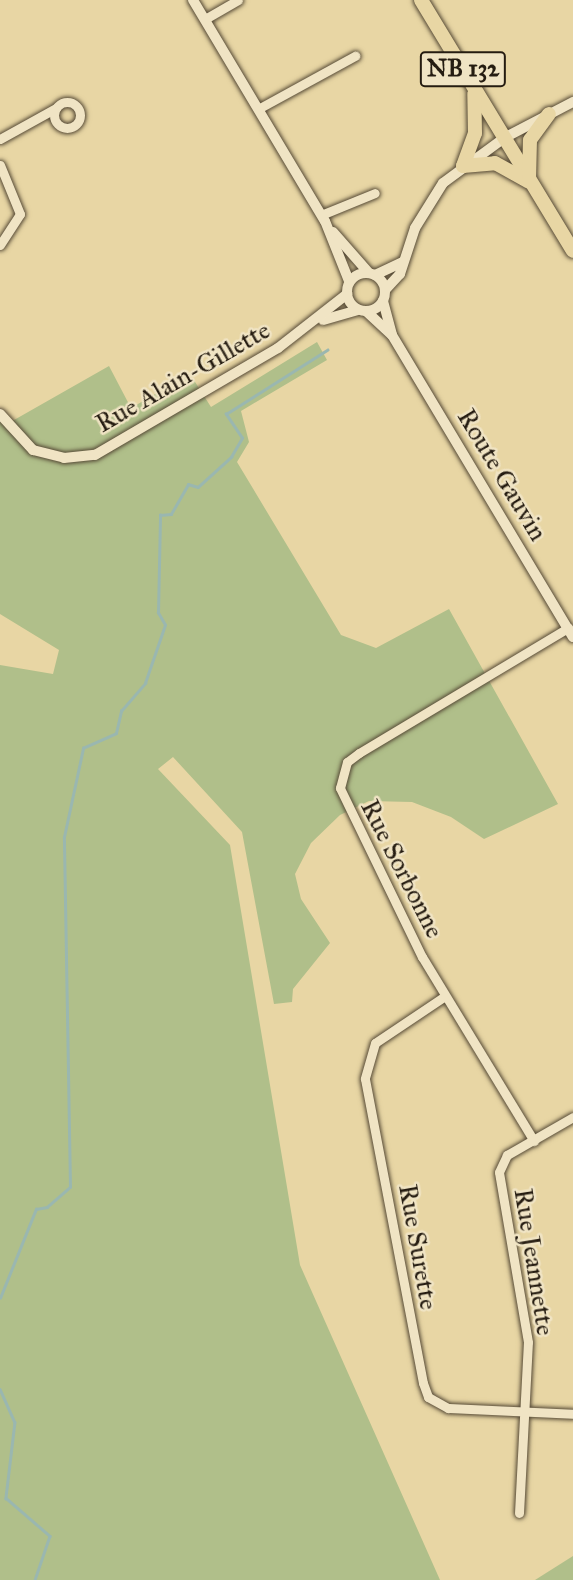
<!DOCTYPE html>
<style>
body{margin:0}
#map{position:relative;width:573px;height:1580px;overflow:hidden;background:#e8d6a4;font-family:"IM FELL Great Primer",serif}
div>[style]{position:absolute}
[style*='--x']{left:calc(var(--x)*1px);top:calc(var(--y)*1px);width:calc(var(--w)*1px);rotate:calc(var(--a)*1deg)}
.green>*{inset:0;background:#b0bf8a}
.stream>*{height:2.5px;margin:-1.25px;padding:0 1.25px;transform-origin:1.25px;border-radius:1.25px;background:#9ab7b0}
.roads{filter:drop-shadow(0 0 2px #564a36) drop-shadow(0 0 2px #564a36)}
.minor>*{height:9px;margin:-4.5px;padding:0 4.5px;transform-origin:4.5px;border-radius:4.5px;background:#f0e4c4}
.minor>.ring{margin:-4.5px;padding:0;box-sizing:content-box;background:none;border:9px solid #f0e4c4;border-radius:50%}
.tertiary>*{height:10px;margin:-5px;padding:0 5px;transform-origin:5px;border-radius:5px;background:#f0e4c4}
.tertiary>.ring{margin:-5px;padding:0;box-sizing:content-box;background:none;border:10px solid #f0e4c4;border-radius:50%}
.primary>*{height:14px;margin:-7px;padding:0 7px;transform-origin:7px;border-radius:7px;background:#e8d6a4}
span{translate:-50% -50%;white-space:nowrap;text-align:center;line-height:1.15;-webkit-text-stroke:5px #f0e4c4;paint-order:stroke}
.shield-label span{padding:2px 5px;background:#f0e4c4;border:2px solid;border-radius:5px;-webkit-text-stroke-width:0}
.shield-label{font-size:24px;color:#251c11;font-weight:700}
.street-label{font-size:26px;color:#251c11}
</style>
<div id="map">
<div class="green">
<div style="clip-path:polygon(317px 342px,327px 360px,241px 411px,249px 442px,237px 462px,341px 635px,376px 648px,449px 609px,558px 804px,484px 839px,451px 817px,412px 802px,369px 801px,340px 815px,311px 843px,295px 874px,301px 899px,330px 943px,293px 989px,292px 1002px,274px 1004px,242px 832px,173px 757px,158px 769px,230px 845px,300px 1265px,440px 1580px,0 1580px,0 665px,53px 674px,59px 650px,0 614px,0 414px,7px 424px,109px 366px,131px 408px,190px 374px,211px 407px)"></div>
<div style="clip-path:polygon(573px 1556px,573px 1580px,535px 1580px)"></div>
</div>
<div class="stream">
<div style="--x:0;--y:1298;--w:96;--a:-68"></div>
<div style="--x:36;--y:1209;--w:11;--a:-10"></div>
<div style="--x:47;--y:1207;--w:30;--a:-41"></div>
<div style="--x:70;--y:1187;--w:350;--a:-91"></div>
<div style="--x:64;--y:837;--w:91;--a:-77.9"></div>
<div style="--x:83;--y:748;--w:36;--a:-24"></div>
<div style="--x:116;--y:733;--w:23;--a:-77"></div>
<div style="--x:121;--y:711;--w:37;--a:-49"></div>
<div style="--x:145;--y:683;--w:61;--a:-71"></div>
<div style="--x:165;--y:625;--w:14;--a:-120"></div>
<div style="--x:158;--y:613;--w:98;--a:-88.8"></div>
<div style="--x:160;--y:515;--w:11;--a:-5"></div>
<div style="--x:171;--y:514;--w:34;--a:-60"></div>
<div style="--x:188;--y:484;--w:10;--a:17"></div>
<div style="--x:198;--y:487;--w:45;--a:-42.3"></div>
<div style="--x:231;--y:457;--w:22;--a:-60"></div>
<div style="--x:242;--y:438;--w:29;--a:-124"></div>
<div style="--x:226;--y:414;--w:120;--a:-32.4"></div>
<div style="--x:0;--y:1389;--w:36;--a:66"></div>
<div style="--x:15;--y:1422;--w:77;--a:96.8"></div>
<div style="--x:6;--y:1498;--w:58;--a:40.8"></div>
<div style="--x:50;--y:1536;--w:46;--a:108.8"></div>
</div>
<div class="roads">
<div class="minor">
<div style="--x:205;--y:19;--w:38;--a:-30"></div>
<div class="ring" style="left:54px;top:102px;width:17px;height:17px"></div>
<div style="--x:258;--y:109;--w:111;--a:-28.7"></div>
<div style="--x:0;--y:139;--w:64;--a:-29"></div>
<div style="--x:0;--y:165;--w:53;--a:67.8"></div>
<div style="--x:20;--y:214;--w:37;--a:123"></div>
<div style="--x:321;--y:215;--w:58;--a:-22.2"></div>
<div style="--x:445;--y:996;--w:84;--a:146.1"></div>
<div style="--x:375;--y:1043;--w:37;--a:106"></div>
<div style="--x:365;--y:1079;--w:309;--a:79.2"></div>
<div style="--x:423;--y:1383;--w:15;--a:70"></div>
<div style="--x:428;--y:1397;--w:23;--a:29"></div>
<div style="--x:448;--y:1408;--w:125;--a:2.7"></div>
<div style="--x:534;--y:1141;--w:215;--a:-121.3"></div>
<div style="--x:422;--y:957;--w:188;--a:-115.9"></div>
<div style="--x:340;--y:788;--w:27;--a:-75"></div>
<div style="--x:347;--y:762;--w:15;--a:-37"></div>
<div style="--x:359;--y:753;--w:244;--a:-30.9"></div>
<div style="--x:519;--y:1513;--w:171;--a:-87"></div>
<div style="--x:528;--y:1342;--w:172;--a:-99.7"></div>
<div style="--x:499;--y:1172;--w:19;--a:-65"></div>
<div style="--x:507;--y:1155;--w:76;--a:-29.9"></div>
</div>
<div class="tertiary">
<div style="--x:193;--y:0;--w:257;--a:59.2"></div>
<div style="--x:325;--y:221;--w:65;--a:68.2"></div>
<div style="--x:333;--y:232;--w:53;--a:48.8"></div>
<div class="ring" style="left:347px;top:273px;width:28px;height:28px"></div>
<div style="--x:375;--y:275;--w:31;--a:-25"></div>
<div style="--x:385;--y:290;--w:22;--a:-47"></div>
<div style="--x:400;--y:274;--w:48;--a:-71.9"></div>
<div style="--x:415;--y:228;--w:53;--a:-58.1"></div>
<div style="--x:443;--y:183;--w:76;--a:-36.4"></div>
<div style="--x:504;--y:138;--w:78;--a:-27.6"></div>
<div style="--x:383;--y:301;--w:35;--a:75"></div>
<div style="--x:392;--y:335;--w:352;--a:59.1"></div>
<div style="--x:366;--y:311;--w:35;--a:43"></div>
<div style="--x:323;--y:320;--w:36;--a:-16"></div>
<div style="--x:0;--y:414;--w:49;--a:47.5"></div>
<div style="--x:33;--y:450;--w:32;--a:14"></div>
<div style="--x:64;--y:458;--w:31;--a:-6"></div>
<div style="--x:95;--y:455;--w:212;--a:-30.3"></div>
<div style="--x:278;--y:348;--w:88;--a:-38"></div>
</div>
<div class="primary">
<div style="--x:421;--y:0;--w:293;--a:58.8"></div>
<div style="--x:463;--y:166;--w:35;--a:-70"></div>
<div style="--x:475;--y:133;--w:39;--a:-91"></div>
<div style="--x:463;--y:166;--w:32;--a:-5"></div>
<div style="--x:495;--y:163;--w:38;--a:29"></div>
<div style="--x:529;--y:180;--w:40;--a:-88.6"></div>
<div style="--x:530;--y:140;--w:32;--a:-54"></div>
</div>
</div>
<div class="shield-label">
<span style="left:463px;top:69px">NB 132</span>
</div>
<div class="street-label">
<span style="left:183px;top:377px;rotate:-30deg">Rue Alain-Gillette</span>
<span style="left:502px;top:475px;rotate:59deg">Route Gauvin</span>
<span style="left:402px;top:869px;rotate:63deg">Rue Sorbonne</span>
<span style="left:418px;top:1247px;rotate:80deg">Rue Surette</span>
<span style="left:534px;top:1262px;rotate:81deg">Rue Jeannette</span>
</div>
</div>
